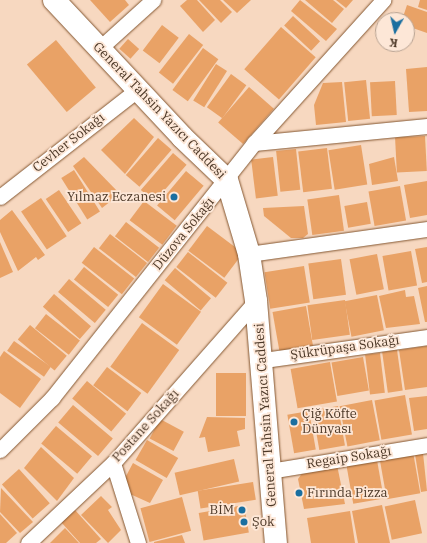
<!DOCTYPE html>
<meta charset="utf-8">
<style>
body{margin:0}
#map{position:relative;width:427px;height:543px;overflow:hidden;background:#f7d8c0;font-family:"IBM Plex Serif",serif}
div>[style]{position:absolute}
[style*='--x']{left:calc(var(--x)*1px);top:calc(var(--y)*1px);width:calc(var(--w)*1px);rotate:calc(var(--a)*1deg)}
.building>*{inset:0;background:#e9a266;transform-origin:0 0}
.roads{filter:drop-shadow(0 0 1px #845731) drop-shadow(0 0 1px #845731)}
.street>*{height:15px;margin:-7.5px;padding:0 7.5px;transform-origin:7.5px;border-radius:7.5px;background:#fff}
.secondary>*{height:22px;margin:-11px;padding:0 11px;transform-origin:11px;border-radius:11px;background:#fff}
.dots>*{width:11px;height:11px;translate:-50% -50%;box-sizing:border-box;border:2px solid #fde7d7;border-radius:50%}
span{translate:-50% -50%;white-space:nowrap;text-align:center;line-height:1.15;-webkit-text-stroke:3.5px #fde7d7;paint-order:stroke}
.street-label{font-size:13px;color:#4c3827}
.poi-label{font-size:13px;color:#4c3827}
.right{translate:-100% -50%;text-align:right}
.left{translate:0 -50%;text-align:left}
.north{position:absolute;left:375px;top:12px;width:40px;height:40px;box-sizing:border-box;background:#fde7d7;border:1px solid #b6a191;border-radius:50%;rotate:188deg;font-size:11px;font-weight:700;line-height:16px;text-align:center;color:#4c3827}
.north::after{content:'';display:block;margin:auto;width:14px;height:18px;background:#1a6fa0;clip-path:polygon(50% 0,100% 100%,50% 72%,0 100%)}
</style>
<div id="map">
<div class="building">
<div style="clip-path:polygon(90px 0,125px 0,129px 5px,110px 22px)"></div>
<div style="clip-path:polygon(187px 0,197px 0,215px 20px,203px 32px,180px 6px)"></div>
<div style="clip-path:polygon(199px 0,220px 0,232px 12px,221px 23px)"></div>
<div style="clip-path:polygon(223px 0,251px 0,237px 13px)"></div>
<div style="clip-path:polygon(300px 0,337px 29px,326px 41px,291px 11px)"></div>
<div style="clip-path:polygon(305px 0,333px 0,344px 9px,332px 23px)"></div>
<div style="clip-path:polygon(336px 0,353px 0,346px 8px)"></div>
<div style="clip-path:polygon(420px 0,427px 0,427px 10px,418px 7px)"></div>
<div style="clip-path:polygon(407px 5px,427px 12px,427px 33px,407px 26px,403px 17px)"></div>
<div style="left:293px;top:16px;width:37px;height:13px;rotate:43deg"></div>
<div style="left:162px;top:25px;width:21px;height:32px;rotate:37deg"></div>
<div style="left:281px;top:27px;width:46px;height:56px;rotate:41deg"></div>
<div style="left:189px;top:34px;width:18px;height:49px;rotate:38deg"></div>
<div style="left:128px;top:39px;width:15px;height:13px;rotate:42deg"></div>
<div style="left:56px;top:40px;width:62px;height:38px;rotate:50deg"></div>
<div style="left:203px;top:48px;width:19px;height:52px;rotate:36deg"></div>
<div style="left:216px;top:64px;width:13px;height:43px;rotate:32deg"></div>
<div style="clip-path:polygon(427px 67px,427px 111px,409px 112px,406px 69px)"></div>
<div style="left:231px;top:74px;width:19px;height:41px;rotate:36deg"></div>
<div style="left:366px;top:80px;width:39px;height:22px;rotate:84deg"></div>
<div style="left:395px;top:81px;width:34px;height:25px;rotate:87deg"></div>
<div style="clip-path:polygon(342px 82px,346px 122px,316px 125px,314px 105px,323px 83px)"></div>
<div style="left:249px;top:87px;width:33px;height:47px;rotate:41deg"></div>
<div style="clip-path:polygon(134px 118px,154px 137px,125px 174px,101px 150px)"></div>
<div style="left:425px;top:136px;width:35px;height:30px;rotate:87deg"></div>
<div style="left:158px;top:138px;width:18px;height:49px;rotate:41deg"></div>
<div style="left:361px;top:145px;width:40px;height:33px;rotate:81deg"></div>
<div style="left:327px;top:148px;width:41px;height:29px;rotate:83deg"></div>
<div style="left:296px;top:149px;width:41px;height:20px;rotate:84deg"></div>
<div style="left:173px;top:153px;width:18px;height:49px;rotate:41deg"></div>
<div style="clip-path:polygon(84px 157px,120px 194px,102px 208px,73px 166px)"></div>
<div style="left:273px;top:157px;width:39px;height:22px;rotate:83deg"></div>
<div style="clip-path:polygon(394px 157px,398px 181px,372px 185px,369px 164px)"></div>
<div style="left:74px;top:170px;width:49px;height:15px;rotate:58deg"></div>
<div style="left:186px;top:171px;width:23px;height:45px;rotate:40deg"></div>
<div style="clip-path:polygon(427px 181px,427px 215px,410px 218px,404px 185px)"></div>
<div style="left:400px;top:186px;width:35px;height:32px;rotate:80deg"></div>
<div style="left:59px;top:190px;width:40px;height:16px;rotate:56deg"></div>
<div style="left:339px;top:195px;width:36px;height:32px;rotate:82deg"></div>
<div style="left:41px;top:198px;width:46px;height:24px;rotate:56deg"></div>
<div style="left:144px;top:201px;width:41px;height:24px;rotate:37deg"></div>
<div style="left:367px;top:202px;width:22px;height:23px;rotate:80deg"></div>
<div style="clip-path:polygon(304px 206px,308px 234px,303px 238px,291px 238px,264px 216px,263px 208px)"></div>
<div style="clip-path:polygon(12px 210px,45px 255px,38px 260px,36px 257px,18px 271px,0 232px,0 220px)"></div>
<div style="left:126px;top:222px;width:42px;height:18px;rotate:38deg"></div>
<div style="left:207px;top:226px;width:45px;height:31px;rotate:37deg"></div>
<div style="left:110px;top:234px;width:47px;height:18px;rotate:38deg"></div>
<div style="clip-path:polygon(0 242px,13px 272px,0 278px)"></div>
<div style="left:94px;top:247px;width:51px;height:20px;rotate:38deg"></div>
<div style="clip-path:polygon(427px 247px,427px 282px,422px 283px,415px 249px)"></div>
<div style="left:411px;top:251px;width:35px;height:29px;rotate:80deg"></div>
<div style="left:188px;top:252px;width:50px;height:19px;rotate:38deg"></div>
<div style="left:377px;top:254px;width:36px;height:28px;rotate:79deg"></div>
<div style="left:341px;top:259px;width:36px;height:33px;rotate:82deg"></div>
<div style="left:304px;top:266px;width:37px;height:40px;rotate:81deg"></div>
<div style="left:84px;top:267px;width:44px;height:16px;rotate:39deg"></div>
<div style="left:175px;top:268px;width:47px;height:16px;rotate:40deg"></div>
<div style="left:69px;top:279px;width:48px;height:17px;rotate:40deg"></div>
<div style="left:163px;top:284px;width:47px;height:41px;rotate:36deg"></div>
<div style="clip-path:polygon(427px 286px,427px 322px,425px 322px,418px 288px)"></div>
<div style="clip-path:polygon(405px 290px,406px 297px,414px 296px,420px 324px,386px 328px,379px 296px)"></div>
<div style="left:54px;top:294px;width:49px;height:17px;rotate:41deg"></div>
<div style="left:377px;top:295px;width:36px;height:33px;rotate:79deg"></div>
<div style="left:345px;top:300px;width:35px;height:38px;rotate:82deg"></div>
<div style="left:306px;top:306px;width:41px;height:34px;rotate:80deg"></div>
<div style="left:46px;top:314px;width:43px;height:18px;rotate:38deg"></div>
<div style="left:142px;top:323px;width:46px;height:54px;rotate:36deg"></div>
<div style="left:30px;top:325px;width:48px;height:19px;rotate:40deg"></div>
<div style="left:14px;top:341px;width:45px;height:12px;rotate:35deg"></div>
<div style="clip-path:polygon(427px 346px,427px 387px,405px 390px,399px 350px)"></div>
<div style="left:397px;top:350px;width:41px;height:15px;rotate:82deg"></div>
<div style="clip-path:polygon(4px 351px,41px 379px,20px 408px,0 393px,0 357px)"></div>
<div style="left:380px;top:353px;width:40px;height:15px;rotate:83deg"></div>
<div style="left:363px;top:357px;width:34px;height:32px;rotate:80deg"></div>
<div style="left:330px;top:362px;width:40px;height:40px;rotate:80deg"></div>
<div style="left:107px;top:367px;width:43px;height:23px;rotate:37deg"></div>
<div style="left:216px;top:373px;width:30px;height:43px"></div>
<div style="left:87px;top:381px;width:51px;height:23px;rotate:40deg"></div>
<div style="left:405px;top:395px;width:40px;height:31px;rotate:80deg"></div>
<div style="clip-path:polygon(427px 396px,427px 429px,414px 431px,409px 398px)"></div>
<div style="left:372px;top:400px;width:41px;height:33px;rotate:79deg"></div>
<div style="left:73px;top:405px;width:52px;height:23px;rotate:40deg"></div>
<div style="left:338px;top:406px;width:40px;height:26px;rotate:80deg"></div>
<div style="left:309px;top:411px;width:39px;height:22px;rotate:80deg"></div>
<div style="clip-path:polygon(207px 417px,245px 418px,245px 429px,237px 431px,240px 446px,208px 452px,205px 437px,199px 438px)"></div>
<div style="left:160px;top:419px;width:27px;height:22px;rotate:28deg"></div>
<div style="left:56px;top:426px;width:47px;height:23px;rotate:40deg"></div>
<div style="left:147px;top:440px;width:36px;height:23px;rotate:30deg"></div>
<div style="clip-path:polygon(41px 447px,74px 478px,57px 501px,24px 468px)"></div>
<div style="left:413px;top:452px;width:42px;height:34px;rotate:80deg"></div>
<div style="clip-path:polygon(423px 453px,427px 491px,421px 492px,415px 454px)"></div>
<div style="left:234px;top:459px;width:23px;height:61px;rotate:77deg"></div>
<div style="left:377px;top:460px;width:39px;height:31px;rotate:80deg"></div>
<div style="clip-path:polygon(133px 463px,163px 480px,150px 503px,130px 494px,125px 478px)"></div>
<div style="clip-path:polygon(337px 465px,345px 504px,304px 509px,298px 479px,303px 472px)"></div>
<div style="left:19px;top:469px;width:46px;height:23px;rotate:48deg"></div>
<div style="left:253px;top:482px;width:18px;height:56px;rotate:81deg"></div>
<div style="clip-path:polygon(1px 488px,33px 522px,20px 533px,0 512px)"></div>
<div style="clip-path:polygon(101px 496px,112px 507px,108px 510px,121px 530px,108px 543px,81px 515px)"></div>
<div style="left:182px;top:497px;width:35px;height:43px;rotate:75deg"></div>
<div style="left:415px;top:500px;width:34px;height:31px;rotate:78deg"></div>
<div style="left:244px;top:505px;width:28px;height:46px;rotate:80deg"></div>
<div style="clip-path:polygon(382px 505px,390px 543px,358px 543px,352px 511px)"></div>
<div style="clip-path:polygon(75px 510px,101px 539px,96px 543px,80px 543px,61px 522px)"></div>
<div style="clip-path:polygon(350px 511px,355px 543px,311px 543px,307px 518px)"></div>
<div style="clip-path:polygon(0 514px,17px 533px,6px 543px,0 543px)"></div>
<div style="clip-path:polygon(65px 528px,79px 543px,50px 543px)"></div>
<div style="clip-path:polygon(182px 535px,185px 543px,154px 543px,154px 542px)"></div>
</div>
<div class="roads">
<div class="street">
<div style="--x:100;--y:48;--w:72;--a:-42.2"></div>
<div style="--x:254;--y:143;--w:174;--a:-5.6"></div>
<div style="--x:0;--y:197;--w:174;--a:-38"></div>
<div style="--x:249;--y:254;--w:180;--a:-8"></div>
<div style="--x:264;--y:360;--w:165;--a:-8"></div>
<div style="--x:0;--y:450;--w:74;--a:-45"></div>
<div style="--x:52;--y:398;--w:325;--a:-51.6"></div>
<div style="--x:254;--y:143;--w:193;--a:-47.9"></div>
<div style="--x:113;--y:463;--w:84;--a:72.6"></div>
<div style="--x:270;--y:471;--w:159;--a:-9.4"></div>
<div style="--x:28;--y:543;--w:117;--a:-43.3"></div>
<div style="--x:113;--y:463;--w:216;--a:-48.6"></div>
</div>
<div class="secondary">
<div style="--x:54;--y:0;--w:187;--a:46.9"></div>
<div style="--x:182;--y:137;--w:62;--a:43.7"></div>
<div style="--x:227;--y:180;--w:77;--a:73.4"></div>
<div style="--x:249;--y:254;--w:48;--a:81.5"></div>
<div style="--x:256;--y:301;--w:243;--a:85.3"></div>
</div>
</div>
<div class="dots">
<div style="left:174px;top:197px;background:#1a6fa0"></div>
<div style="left:294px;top:422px;background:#1a6fa0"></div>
<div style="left:299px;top:493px;background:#1a6fa0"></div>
<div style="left:242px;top:510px;background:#1a6fa0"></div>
<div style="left:244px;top:522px;background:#1a6fa0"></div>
</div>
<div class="street-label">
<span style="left:159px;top:111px;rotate:46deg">General Tahsin Yazıcı Caddesi</span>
<span style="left:69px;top:143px;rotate:-38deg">Cevher Sokağı</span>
<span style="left:184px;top:234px;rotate:-51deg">Düzova Sokağı</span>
<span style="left:345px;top:348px;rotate:-8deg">Şükrüpaşa Sokağı</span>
<span style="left:266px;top:415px;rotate:-94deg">General Tahsin Yazıcı Caddesi</span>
<span style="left:146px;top:426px;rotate:-48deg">Postane Sokağı</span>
<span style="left:349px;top:458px;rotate:-9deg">Regaip Sokağı</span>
</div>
<div class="poi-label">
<span class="right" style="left:166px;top:197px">Yılmaz Eczanesi</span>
<span class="left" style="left:302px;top:422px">Çiğ Köfte<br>Dünyası</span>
<span class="left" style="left:307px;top:493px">Fırında Pizza</span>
<span class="right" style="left:234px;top:510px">BİM</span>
<span class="left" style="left:252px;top:522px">Şok</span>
</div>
<div class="north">K</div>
</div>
